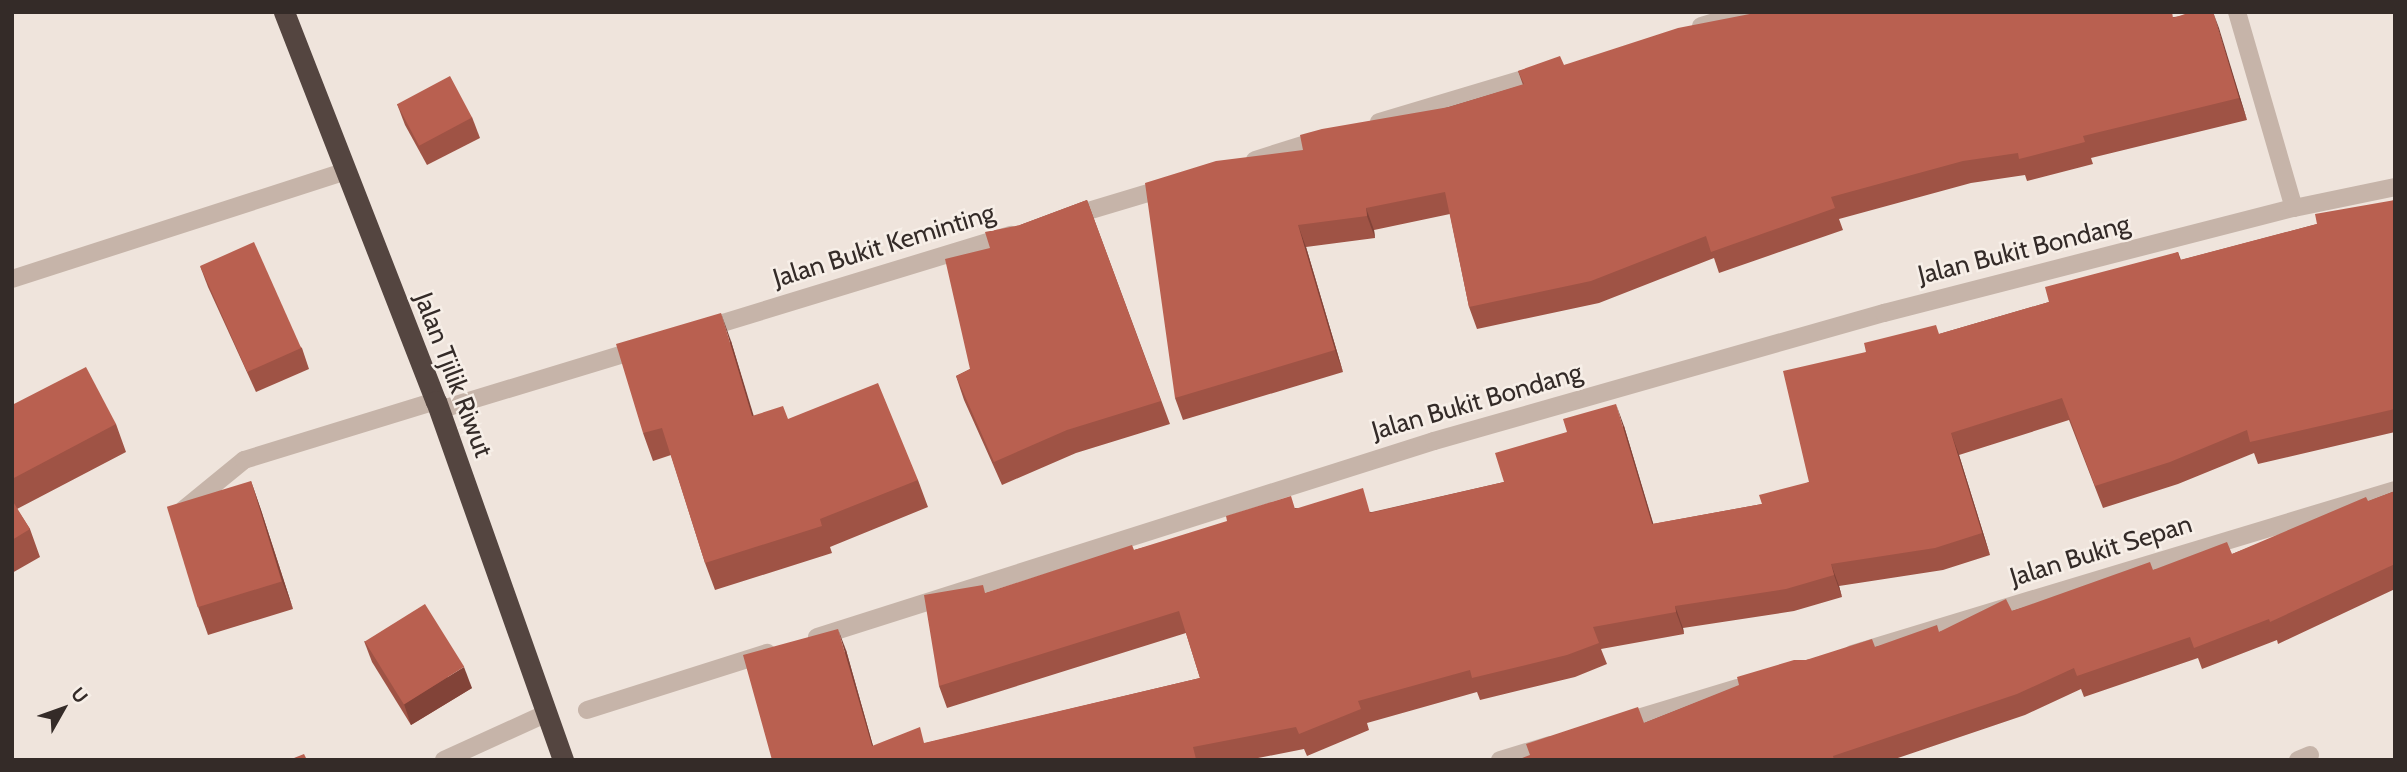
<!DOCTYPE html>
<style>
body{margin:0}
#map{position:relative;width:2407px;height:772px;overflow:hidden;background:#efe4dc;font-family:Cabin,sans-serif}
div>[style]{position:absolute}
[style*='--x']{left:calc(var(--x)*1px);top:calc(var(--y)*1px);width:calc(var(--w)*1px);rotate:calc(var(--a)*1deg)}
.minor>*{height:18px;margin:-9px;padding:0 9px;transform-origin:9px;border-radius:9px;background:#c6b4a9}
.highway>*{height:21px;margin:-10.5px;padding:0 10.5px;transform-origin:10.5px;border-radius:10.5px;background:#544540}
.wall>*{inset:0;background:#9f5345}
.shaded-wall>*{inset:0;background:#824338}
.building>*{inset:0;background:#b96050;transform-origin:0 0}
span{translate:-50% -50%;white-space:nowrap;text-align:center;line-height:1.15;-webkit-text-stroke:5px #f7efe8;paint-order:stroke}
.street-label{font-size:26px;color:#342b28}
.frame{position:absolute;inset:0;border:14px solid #342b28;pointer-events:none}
.north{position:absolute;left:28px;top:674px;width:70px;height:70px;-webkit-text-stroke:5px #f7efe8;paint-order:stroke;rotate:50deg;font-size:19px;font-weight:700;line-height:28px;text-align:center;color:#342b28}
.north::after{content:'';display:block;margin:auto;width:24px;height:32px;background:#342b28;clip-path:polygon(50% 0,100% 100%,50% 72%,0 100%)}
</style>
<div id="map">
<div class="minor">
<div style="--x:2237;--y:12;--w:204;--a:73.8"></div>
<div style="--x:1701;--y:26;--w:48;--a:-16.9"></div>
<div style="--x:1379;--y:122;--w:171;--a:-16.6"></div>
<div style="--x:1255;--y:160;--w:73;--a:-17.4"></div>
<div style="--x:1068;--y:217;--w:104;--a:-16.7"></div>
<div style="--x:12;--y:279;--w:349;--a:-17.9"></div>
<div style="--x:703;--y:329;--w:322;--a:-17"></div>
<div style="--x:439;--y:410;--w:213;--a:-16.9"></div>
<div style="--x:183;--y:510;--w:79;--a:-39.3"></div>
<div style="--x:244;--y:460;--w:201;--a:-17.1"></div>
<div style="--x:817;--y:637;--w:647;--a:-17.62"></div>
<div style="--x:1434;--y:441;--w:468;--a:-15.9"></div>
<div style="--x:1884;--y:313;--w:423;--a:-14.4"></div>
<div style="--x:2294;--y:208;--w:103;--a:-11.7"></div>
<div style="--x:1852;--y:654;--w:567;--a:-16.81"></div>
<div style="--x:587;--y:710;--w:189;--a:-17.6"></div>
<div style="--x:1621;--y:723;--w:122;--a:-16.7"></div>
<div style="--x:444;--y:760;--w:111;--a:-24.5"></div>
<div style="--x:1500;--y:760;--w:52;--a:-16.7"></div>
<div style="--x:2298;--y:760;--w:13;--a:-23"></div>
</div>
<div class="highway">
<div style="--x:284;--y:12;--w:418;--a:68.7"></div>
<div style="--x:436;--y:401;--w:381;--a:70.5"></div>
</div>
<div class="wall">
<div style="clip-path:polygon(2213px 12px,2247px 120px,2091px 158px,2093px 164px,2027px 181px,2025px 175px,1971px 183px,1839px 219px,1843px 230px,1719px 273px,1714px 258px,1599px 303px,1477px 329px,1469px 307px,1450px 214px,1374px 230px,1375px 238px,1306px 247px,1343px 372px,1183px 420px,1175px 398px,1303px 150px,1523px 85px,1518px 71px,1564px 65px,2174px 17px)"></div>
<div style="clip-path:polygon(397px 104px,472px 117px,480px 138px,427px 165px,405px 125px)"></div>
<div style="clip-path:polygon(1087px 200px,1170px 424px,1076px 453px,1002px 485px,964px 400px,956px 376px,970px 369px,990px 248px,1020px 225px)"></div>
<div style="clip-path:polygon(2395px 200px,2395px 432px,2258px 464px,2254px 453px,2178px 484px,2103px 508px,2069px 420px,1959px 455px,1990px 555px,1943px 570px,1839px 586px,1842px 597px,1794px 611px,1683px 628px,1684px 634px,1601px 649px,1607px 664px,1575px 677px,1480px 700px,1477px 692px,1367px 723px,1369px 730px,1307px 756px,1304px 749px,1248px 760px,772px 760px,846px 650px,873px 746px,926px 743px,1200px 678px,1186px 633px,947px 708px,939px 686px,986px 593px,1134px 550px,1295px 508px,1372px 512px,1504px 482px,1624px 426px,1653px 524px,1762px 504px,1809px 482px,1866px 352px,1939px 334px,2049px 302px,2178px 252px,2181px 260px,2317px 224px)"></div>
<div style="clip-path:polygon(200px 266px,302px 348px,309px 369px,256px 392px,208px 287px)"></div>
<div style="clip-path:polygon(731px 341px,753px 416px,788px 419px,918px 480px,928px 507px,830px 547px,832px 553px,715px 590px,705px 563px,671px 455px,653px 461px,643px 433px)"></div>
<div style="clip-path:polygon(12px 405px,116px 424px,126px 452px,17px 509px,30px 529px,40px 557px,12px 573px)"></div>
<div style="clip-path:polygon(251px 481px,261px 510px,293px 609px,208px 635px,198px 607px)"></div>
<div style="clip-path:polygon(2395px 491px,2395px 589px,2278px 644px,2277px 640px,2202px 669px,2198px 658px,2084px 697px,2081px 689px,2025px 715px,1892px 760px,1517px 760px,1644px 723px,1806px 660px,1875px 647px,1939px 632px,2153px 570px,2232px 554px)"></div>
<div style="clip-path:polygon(364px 641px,472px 688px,411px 725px,372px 662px)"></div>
</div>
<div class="shaded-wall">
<div style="clip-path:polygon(2213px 12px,2219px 28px,2247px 120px,2239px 98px)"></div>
<div style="clip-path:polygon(1366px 208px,1374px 230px,1375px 238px,1367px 216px)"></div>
<div style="clip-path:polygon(1298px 225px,1306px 247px,1343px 372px,1335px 350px)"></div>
<div style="clip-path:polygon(721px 313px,731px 341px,762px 443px,752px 416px)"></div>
<div style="clip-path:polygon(1616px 404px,1624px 426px,1660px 546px,1652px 524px)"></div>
<div style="clip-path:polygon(1951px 433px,1959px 455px,1990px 555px,1982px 533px)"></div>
<div style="clip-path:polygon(251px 481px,261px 510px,293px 609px,282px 581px)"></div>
<div style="clip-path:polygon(1831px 564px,1839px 586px,1842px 597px,1834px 575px)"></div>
<div style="clip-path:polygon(1675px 606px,1683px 628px,1684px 634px,1676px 612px)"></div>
<div style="clip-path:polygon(838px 629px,846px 650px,877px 760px,872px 746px)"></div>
<div style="clip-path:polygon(464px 667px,472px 688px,411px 725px,404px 704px)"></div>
</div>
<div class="building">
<div style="clip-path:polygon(1760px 12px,2172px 12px,2173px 18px,2191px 12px,2213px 12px,2239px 98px,2083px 136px,2085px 142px,2019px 159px,2018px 153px,1963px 161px,1831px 197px,1835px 208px,1711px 252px,1706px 236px,1591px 281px,1469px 307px,1445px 192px,1366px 208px,1367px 216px,1298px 225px,1335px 350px,1175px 398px,1145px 183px,1216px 161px,1303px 150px,1300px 135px,1322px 129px,1449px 107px,1524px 84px,1518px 71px,1560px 56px,1564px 65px,1678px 28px)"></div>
<div style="left:450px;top:76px;width:47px;height:60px;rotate:62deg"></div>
<div style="clip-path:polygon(1087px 200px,1161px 401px,1067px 430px,994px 462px,956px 376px,970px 369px,945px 259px,990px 248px,985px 232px,1020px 225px)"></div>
<div style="clip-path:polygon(2395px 200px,2395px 409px,2250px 442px,2247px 430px,2170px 462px,2095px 486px,2062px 398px,1951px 433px,1982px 533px,1935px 548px,1831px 564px,1834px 575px,1786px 589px,1675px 606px,1676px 612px,1593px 627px,1599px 643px,1567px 655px,1472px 678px,1470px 670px,1358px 701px,1361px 709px,1299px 734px,1296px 727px,1193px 747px,1196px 759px,1193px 760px,772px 760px,743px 655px,838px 629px,872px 746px,920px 727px,924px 743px,1200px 678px,1179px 611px,939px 686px,924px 595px,983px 585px,985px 593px,1132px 545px,1134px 550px,1227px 521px,1226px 516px,1291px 496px,1295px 509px,1363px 488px,1370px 513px,1504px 482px,1495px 453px,1567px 432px,1563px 419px,1616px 404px,1652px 524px,1762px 504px,1759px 495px,1809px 482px,1783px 371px,1866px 352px,1864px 343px,1936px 325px,1939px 334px,2049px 302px,2045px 287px,2178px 252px,2180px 260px,2317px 224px,2315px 214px)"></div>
<div style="left:254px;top:242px;width:116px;height:59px;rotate:66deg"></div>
<div style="clip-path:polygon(721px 313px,752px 416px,783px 406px,788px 419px,878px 383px,918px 480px,820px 519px,822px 526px,705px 563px,662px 428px,643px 433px,616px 344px)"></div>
<div style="clip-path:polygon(86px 367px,116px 424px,12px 479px,12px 405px)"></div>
<div style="left:251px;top:481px;width:105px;height:88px;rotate:73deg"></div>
<div style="clip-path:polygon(2395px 491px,2395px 564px,2270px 622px,2269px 619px,2194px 648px,2190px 637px,2077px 676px,2074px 668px,2017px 694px,1833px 756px,1834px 760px,1517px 760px,1530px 755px,1526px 744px,1638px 707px,1644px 723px,1739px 685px,1737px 677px,1794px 660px,1806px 660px,1872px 639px,1875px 647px,1937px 625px,1939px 632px,2006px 599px,2012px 611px,2150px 562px,2153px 570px,2227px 542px,2232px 554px,2366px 497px,2368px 501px)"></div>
<div style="clip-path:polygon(12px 500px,30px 529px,12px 540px)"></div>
<div style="left:425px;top:604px;width:74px;height:71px;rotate:58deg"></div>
<div style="clip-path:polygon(304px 754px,307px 760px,289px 760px)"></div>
</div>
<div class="street-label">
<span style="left:884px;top:246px;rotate:-17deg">Jalan Bukit Keminting</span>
<span style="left:2024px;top:250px;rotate:-14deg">Jalan Bukit Bondang</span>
<span style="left:453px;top:375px;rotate:69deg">Jalan Tjilik Riwut</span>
<span style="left:1477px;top:402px;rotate:-16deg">Jalan Bukit Bondang</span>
<span style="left:2101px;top:551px;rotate:-17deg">Jalan Bukit Sepan</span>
</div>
<div class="frame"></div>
<div class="north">U</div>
</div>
